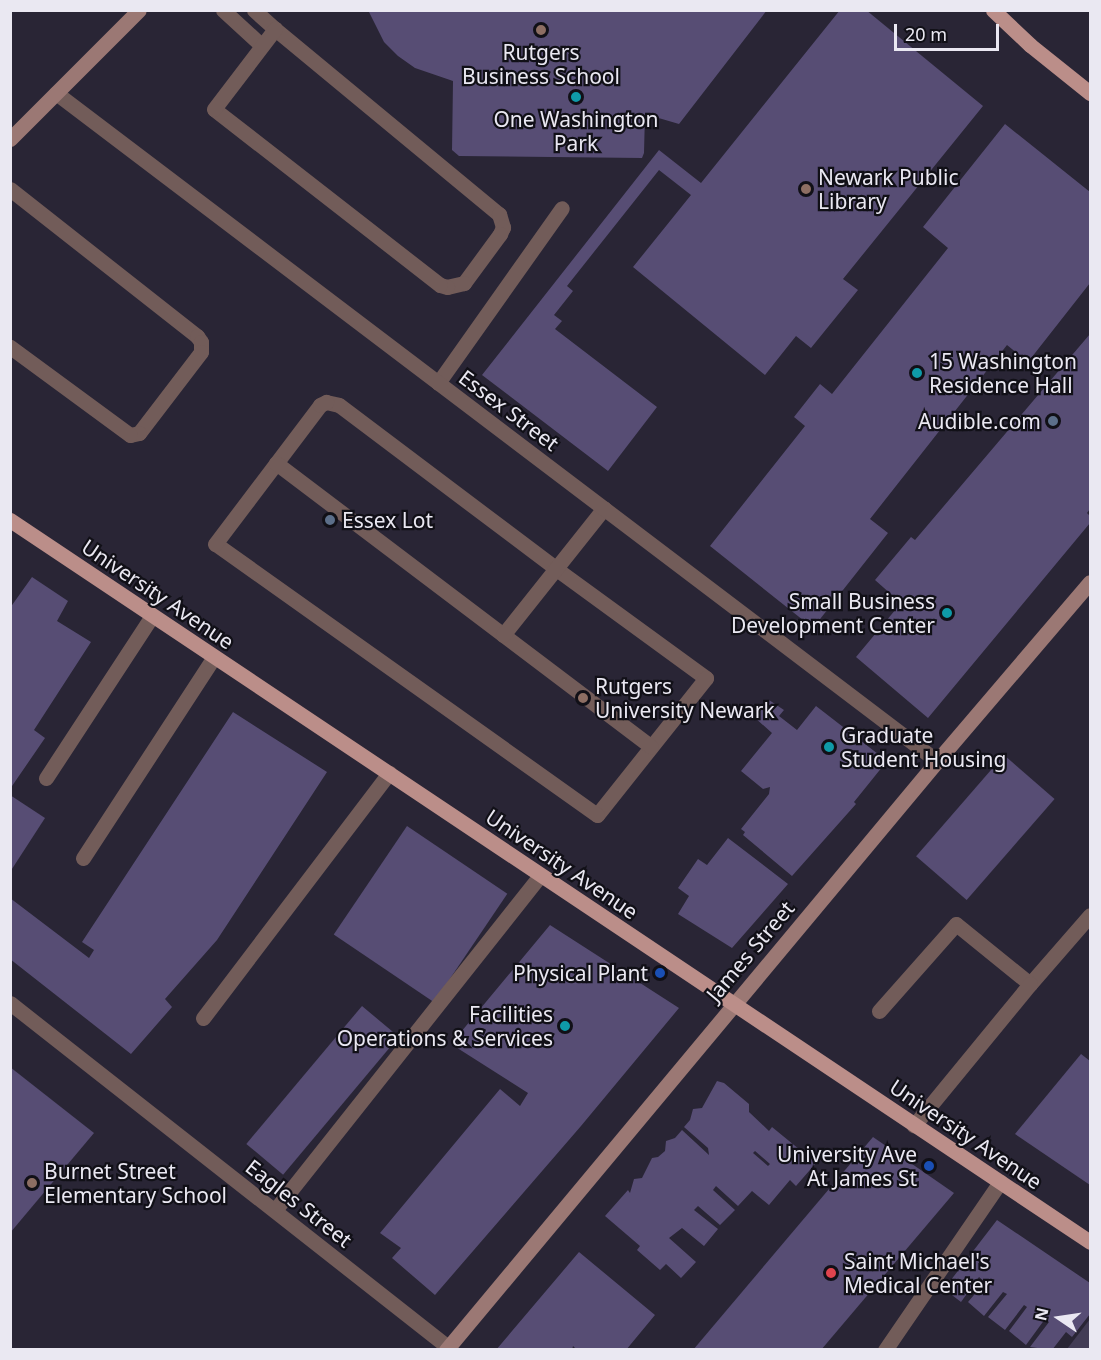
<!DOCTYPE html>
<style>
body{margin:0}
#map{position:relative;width:1101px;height:1360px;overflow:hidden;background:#292535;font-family:"Noto Sans",sans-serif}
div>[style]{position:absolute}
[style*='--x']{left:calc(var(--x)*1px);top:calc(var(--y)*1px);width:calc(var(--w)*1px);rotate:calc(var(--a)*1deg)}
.green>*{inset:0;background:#423c55}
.building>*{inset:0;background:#574d74;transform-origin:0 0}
.lane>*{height:15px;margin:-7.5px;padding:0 7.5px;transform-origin:7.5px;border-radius:7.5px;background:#725c59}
.street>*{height:15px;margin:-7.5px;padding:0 7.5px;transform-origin:7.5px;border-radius:7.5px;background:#725c59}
.secondary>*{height:15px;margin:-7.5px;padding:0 7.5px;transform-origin:7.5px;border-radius:7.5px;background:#9b7874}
.primary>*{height:15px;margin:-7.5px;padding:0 7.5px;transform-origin:7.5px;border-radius:7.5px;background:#bb8e89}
.dots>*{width:16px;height:16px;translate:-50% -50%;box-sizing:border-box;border:3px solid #111017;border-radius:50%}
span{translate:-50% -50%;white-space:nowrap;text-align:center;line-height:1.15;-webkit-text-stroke:4.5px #111017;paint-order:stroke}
.poi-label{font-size:21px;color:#eae8f2}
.left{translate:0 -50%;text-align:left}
.right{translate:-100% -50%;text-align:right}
.street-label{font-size:21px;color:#eae8f2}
.frame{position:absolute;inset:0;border:12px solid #eae8f2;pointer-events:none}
.north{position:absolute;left:1029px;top:1288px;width:60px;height:60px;-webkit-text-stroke:4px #111017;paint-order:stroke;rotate:283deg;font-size:16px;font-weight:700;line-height:24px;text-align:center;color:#eae8f2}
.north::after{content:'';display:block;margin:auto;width:21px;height:27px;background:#eae8f2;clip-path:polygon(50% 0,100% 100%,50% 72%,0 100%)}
.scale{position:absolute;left:894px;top:24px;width:105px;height:27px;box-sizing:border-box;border:3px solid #eae8f2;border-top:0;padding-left:8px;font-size:18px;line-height:21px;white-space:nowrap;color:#eae8f2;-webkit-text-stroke:4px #111017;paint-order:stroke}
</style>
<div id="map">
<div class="green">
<div style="clip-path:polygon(1090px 1319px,1090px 1349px,1067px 1349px)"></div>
</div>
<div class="building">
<div style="clip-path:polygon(368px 10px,767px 10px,679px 124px,645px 114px,644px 153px,642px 158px,459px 156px,452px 150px,453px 81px,415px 68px,398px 56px,384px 42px)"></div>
<div style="clip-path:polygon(840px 10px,866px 10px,983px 106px,843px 279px,858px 290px,811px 348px,796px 336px,765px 375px,633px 267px,691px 195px,659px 170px,567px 286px,573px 291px,554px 315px,562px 321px,555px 329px,657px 407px,608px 471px,482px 375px,659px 150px,701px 183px)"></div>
<div style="clip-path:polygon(1005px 124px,1090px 192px,1090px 283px,1028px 362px,1007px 345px,870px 519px,888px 533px,813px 628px,710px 546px,805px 426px,794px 417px,820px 384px,832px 394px,948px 248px,923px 227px)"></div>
<div style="clip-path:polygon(1090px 334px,1090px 509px,1087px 513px,1090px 516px,1090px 523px,928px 718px,856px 657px,901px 603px,875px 580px,911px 537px,915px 540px)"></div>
<div style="clip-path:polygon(32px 577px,68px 601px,57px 621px,91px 642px,34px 730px,45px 738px,10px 789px,10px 608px)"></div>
<div style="clip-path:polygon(769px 700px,784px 710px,779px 716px,797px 730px,816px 706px,887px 761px,854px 802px,856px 804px,792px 876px,743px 835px,745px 832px,741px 829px,769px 794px,770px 787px,763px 789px,741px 771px,772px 733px,754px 717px)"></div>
<div style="clip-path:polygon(233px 712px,327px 772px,217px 940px,165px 999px,172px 1007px,131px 1054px,10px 959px,10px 898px,89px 958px,94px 950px,82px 942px)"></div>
<div style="left:1004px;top:755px;width:67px;height:134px;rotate:41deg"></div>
<div style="clip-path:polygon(10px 795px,45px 818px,10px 872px)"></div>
<div style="left:407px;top:826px;width:121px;height:131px;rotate:34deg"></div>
<div style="clip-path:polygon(728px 838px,788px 884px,732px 948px,678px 914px,689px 896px,678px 888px,698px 859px,707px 865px)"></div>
<div style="clip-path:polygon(550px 925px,679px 1008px,581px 1126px,435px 1295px,392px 1258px,401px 1248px,380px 1233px,500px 1089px,520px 1106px,528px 1093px,451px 1044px)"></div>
<div style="left:362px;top:1006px;width:48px;height:180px;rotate:40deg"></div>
<div style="clip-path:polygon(1081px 1054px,1090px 1061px,1090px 1185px,1015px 1134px)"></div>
<div style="clip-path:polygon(10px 1067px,94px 1133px,10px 1233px)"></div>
<div style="clip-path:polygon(evenodd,717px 1081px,724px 1083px,749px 1104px,749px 1112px,769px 1131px,772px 1127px,816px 1163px,796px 1186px,790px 1180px,769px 1205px,752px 1191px,738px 1206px,716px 1186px,713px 1190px,735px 1210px,720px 1225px,698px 1206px,694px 1210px,718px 1229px,704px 1246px,682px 1228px,669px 1238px,696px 1262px,681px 1278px,666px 1264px,660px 1270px,637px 1250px,640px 1246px,605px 1216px,628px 1190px,630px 1193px,634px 1179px,642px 1178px,652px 1158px,658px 1157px,665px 1151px,666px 1141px,675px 1138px,682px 1130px,709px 1155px,708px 1148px,684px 1127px,690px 1120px,693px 1109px,702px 1108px,717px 1081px,755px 1151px,770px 1164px,768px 1166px,753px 1153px,755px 1151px)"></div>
<div style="clip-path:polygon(873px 1137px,954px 1193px,821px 1350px,693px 1350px)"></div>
<div style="clip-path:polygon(997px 1220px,1090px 1283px,1090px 1314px,1072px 1337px,1066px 1332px,1052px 1350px,1030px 1347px,1049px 1322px,1045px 1319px,1026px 1345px,1009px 1331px,1027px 1307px,1024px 1305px,1005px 1330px,988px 1317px,1007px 1294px,1003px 1292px,984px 1316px,968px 1302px,985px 1282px,979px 1277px,961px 1302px,944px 1289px)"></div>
<div style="clip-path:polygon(579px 1252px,655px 1315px,626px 1350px,577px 1350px,573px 1346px,572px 1350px,496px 1350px)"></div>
</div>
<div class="lane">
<div style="--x:223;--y:10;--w:52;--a:42.6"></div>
<div style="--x:254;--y:10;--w:28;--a:42"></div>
<div style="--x:275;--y:29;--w:291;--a:39.6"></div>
<div style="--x:499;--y:214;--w:14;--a:73"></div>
<div style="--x:503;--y:227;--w:8;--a:113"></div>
<div style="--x:500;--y:234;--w:61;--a:126.3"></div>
<div style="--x:464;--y:283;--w:17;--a:167"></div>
<div style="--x:447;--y:287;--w:7;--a:-164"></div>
<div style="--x:440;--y:285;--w:286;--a:-142.1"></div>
<div style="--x:214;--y:109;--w:101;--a:-52.7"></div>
<div style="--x:10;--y:189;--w:238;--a:38.2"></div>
<div style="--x:197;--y:336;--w:7;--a:56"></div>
<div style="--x:201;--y:342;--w:10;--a:90"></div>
<div style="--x:201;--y:352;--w:102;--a:127.4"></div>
<div style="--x:139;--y:433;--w:9;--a:167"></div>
<div style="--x:130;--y:435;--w:149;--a:-143.7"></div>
<div style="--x:438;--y:383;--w:214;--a:-54.7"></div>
<div style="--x:326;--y:402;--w:13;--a:13"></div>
<div style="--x:339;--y:405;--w:271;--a:37"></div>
<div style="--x:555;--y:568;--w:187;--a:36.1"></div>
<div style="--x:706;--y:678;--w:175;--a:128.5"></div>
<div style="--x:597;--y:815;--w:468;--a:-144.6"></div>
<div style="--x:215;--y:544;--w:174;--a:-52.9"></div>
<div style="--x:320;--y:405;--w:7;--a:-27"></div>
<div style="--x:276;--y:463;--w:470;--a:37.1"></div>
<div style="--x:503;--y:635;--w:162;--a:-51.5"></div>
<div style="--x:46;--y:778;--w:194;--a:-56.8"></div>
<div style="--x:83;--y:858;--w:240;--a:-56.9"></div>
<div style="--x:1030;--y:984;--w:91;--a:-49"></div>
<div style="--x:879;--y:1011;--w:116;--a:-48.5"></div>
<div style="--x:956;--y:924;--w:95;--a:39"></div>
<div style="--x:1030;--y:984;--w:183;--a:129.4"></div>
<div style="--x:203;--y:1018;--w:308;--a:-52.8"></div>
<div style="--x:275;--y:1210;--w:426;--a:-51.6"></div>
<div style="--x:885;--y:1350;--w:204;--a:-55.6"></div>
</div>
<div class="street">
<div style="--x:56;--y:93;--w:1106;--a:37.17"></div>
<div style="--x:10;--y:1003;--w:557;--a:38.15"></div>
</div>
<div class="secondary">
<div style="--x:10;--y:139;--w:182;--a:-45"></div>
<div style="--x:446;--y:1350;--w:767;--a:-50.18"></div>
<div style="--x:937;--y:761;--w:235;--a:-49.5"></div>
</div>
<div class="primary">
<div style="--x:993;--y:10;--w:51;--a:43.4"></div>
<div style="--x:1030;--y:45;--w:77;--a:38.7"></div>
<div style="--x:10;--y:520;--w:1299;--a:33.76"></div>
</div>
<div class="dots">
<div style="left:541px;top:30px;background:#8d6e63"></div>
<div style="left:576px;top:97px;background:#0f9aa8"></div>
<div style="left:806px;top:189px;background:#8d6e63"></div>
<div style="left:917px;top:373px;background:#0f9aa8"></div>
<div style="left:1053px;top:421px;background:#5c6f8a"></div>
<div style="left:330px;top:520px;background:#5c6f8a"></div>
<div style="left:947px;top:613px;background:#0f9aa8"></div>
<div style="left:583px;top:698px;background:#8d6e63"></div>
<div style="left:829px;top:747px;background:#0f9aa8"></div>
<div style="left:660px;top:973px;background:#1a4fb4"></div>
<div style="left:565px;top:1026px;background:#0f9aa8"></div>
<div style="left:929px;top:1166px;background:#1a4fb4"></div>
<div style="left:32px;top:1183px;background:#8d6e63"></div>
<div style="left:831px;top:1273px;background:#e0444e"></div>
</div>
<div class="poi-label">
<span style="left:541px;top:64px">Rutgers<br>Business School</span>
<span style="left:576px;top:131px">One Washington<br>Park</span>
<span class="left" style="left:818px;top:189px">Newark Public<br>Library</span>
<span class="left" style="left:929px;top:373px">15 Washington<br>Residence Hall</span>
<span class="right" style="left:1041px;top:421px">Audible.com</span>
<span class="left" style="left:342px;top:520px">Essex Lot</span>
<span class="right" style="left:935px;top:613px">Small Business<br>Development Center</span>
<span class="left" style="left:595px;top:698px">Rutgers<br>University Newark</span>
<span class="left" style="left:841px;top:747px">Graduate<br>Student Housing</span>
<span class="right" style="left:648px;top:973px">Physical Plant</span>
<span class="right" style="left:553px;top:1026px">Facilities<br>Operations &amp; Services</span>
<span class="right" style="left:917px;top:1166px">University Ave<br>At James St</span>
<span class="left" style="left:44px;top:1183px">Burnet Street<br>Elementary School</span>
<span class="left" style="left:844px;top:1273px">Saint Michael's<br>Medical Center</span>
</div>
<div class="street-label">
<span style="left:509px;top:410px;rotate:37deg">Essex Street</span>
<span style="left:158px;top:594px;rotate:34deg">University Avenue</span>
<span style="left:562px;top:864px;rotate:34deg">University Avenue</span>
<span style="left:750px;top:951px;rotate:-50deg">James Street</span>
<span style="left:966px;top:1134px;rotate:34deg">University Avenue</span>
<span style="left:299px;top:1203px;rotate:38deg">Eagles Street</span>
</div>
<div class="frame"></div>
<div class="north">N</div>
<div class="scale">20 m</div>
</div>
